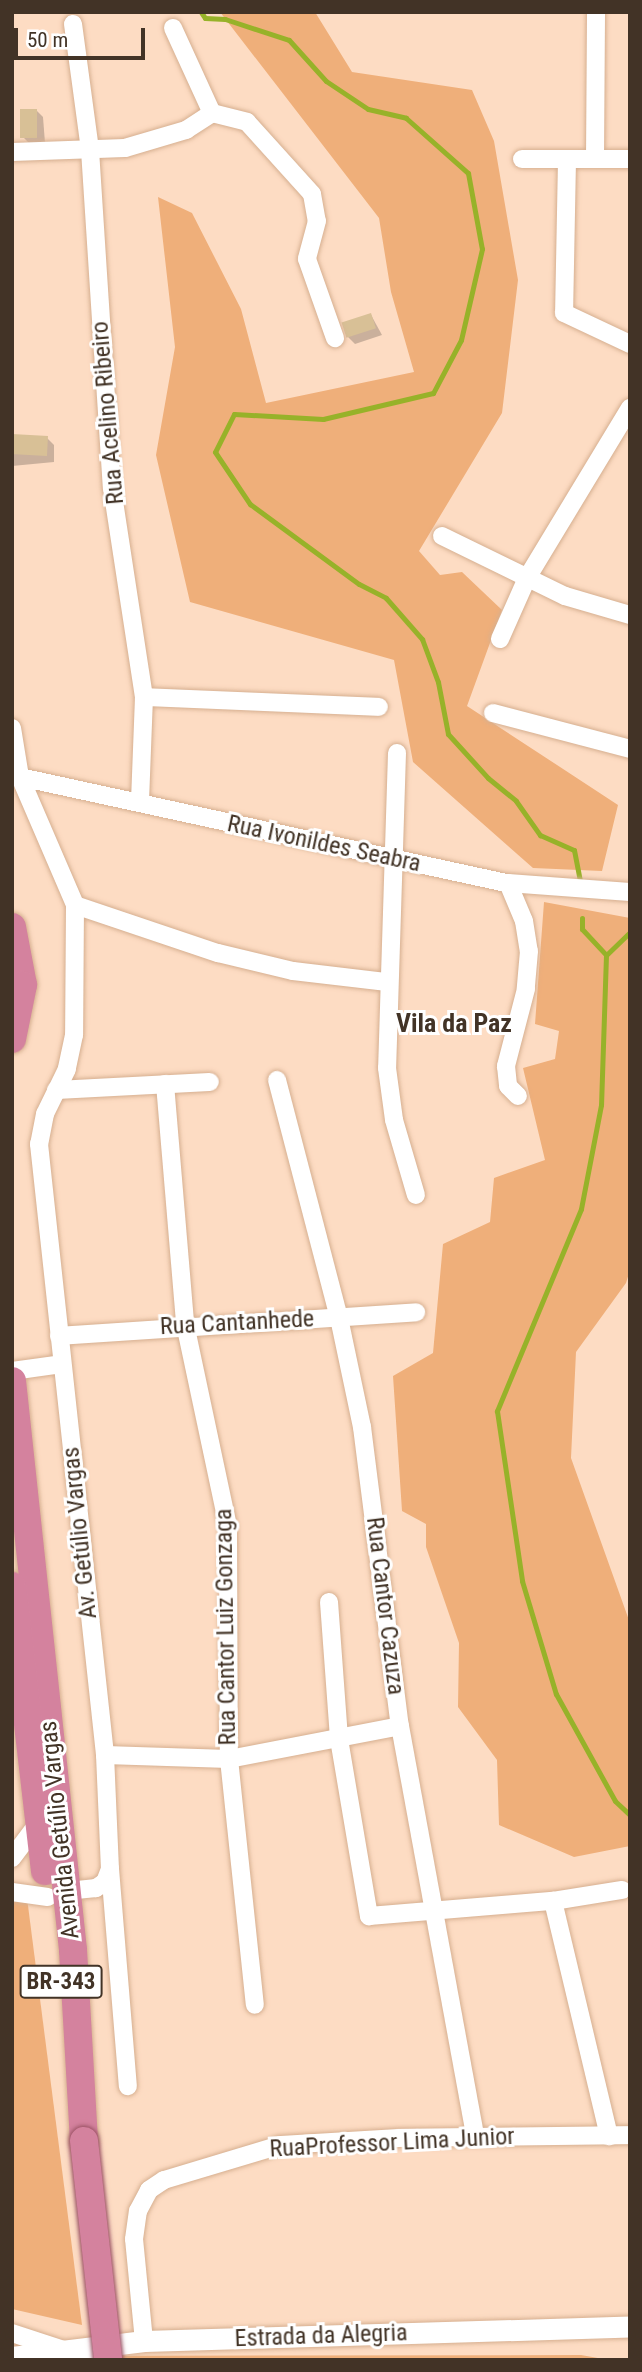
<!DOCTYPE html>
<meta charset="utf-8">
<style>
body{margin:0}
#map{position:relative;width:642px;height:2372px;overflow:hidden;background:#fddcc3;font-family:"Roboto Condensed",sans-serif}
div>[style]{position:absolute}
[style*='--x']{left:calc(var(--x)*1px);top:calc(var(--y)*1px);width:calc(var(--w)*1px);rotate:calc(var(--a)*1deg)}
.green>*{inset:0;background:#efaf7a}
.shadow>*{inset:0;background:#0003}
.stream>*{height:5px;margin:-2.5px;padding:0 2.5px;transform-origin:2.5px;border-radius:2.5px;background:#97b229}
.building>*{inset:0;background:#d8c096;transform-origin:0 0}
.roads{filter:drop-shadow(0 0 2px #d6af90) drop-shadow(0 0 2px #d6af90)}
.minor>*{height:18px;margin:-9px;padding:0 9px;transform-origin:9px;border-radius:9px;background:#fff}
.tertiary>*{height:21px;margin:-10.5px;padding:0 10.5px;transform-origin:10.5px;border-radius:10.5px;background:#fff}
.trunk>*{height:28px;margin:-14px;padding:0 14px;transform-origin:14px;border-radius:14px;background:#d4829e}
.bridges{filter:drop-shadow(0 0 2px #9a5264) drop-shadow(0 0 2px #9a5264)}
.trunk-bridge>*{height:28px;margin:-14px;padding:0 14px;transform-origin:14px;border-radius:14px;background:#d4829e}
span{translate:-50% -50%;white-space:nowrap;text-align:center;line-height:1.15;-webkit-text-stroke:6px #fff;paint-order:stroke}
.shield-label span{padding:2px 5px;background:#fff;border:2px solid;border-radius:5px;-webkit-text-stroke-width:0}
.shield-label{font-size:23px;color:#423326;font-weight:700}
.street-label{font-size:24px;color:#423326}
.neighbourhood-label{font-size:26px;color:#423326;font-weight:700}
.frame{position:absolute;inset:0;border:14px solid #423326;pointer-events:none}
.scale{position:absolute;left:14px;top:28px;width:131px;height:32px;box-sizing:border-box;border:4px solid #423326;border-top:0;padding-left:9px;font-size:21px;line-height:24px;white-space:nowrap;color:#423326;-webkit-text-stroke:5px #fff;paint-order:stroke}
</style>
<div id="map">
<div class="green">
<div style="clip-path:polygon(220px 12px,315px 12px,352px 72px,472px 90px,494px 141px,518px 280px,502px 413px,419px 551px,440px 575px,462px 572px,502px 610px,467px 706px,618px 805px,602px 871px,533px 868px,413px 762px,394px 660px,190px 602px,156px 455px,175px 347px,158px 197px,192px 213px,241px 309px,266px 403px,414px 372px,391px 292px,379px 218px)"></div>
<div style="clip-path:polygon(544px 902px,630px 918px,630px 1270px,626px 1283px,576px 1352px,571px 1458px,630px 1623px,630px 1846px,574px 1857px,499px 1825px,497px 1760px,458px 1707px,459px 1643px,426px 1547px,426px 1524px,402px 1511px,393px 1376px,433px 1353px,443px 1244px,490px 1222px,494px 1178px,545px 1160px,523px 1068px,555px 1059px,559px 1031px,535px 1024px)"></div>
<div style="clip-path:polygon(27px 1898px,82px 2325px,12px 2309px,12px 1903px)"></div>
<div style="clip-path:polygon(581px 2355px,609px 2360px,40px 2360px,52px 2356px)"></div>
</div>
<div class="shadow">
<div style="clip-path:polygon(36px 110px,43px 117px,45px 143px,30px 144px,23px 137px)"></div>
<div style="clip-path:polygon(371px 315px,382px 335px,355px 344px,348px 337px)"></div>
<div style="clip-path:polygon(47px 438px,54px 445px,54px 462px,12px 466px,12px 440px)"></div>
</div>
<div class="stream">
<div style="--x:201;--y:12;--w:7;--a:56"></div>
<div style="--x:205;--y:18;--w:20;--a:3"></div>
<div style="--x:225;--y:19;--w:67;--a:18.2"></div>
<div style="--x:289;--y:40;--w:55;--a:47.9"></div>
<div style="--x:326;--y:81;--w:50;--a:33.7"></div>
<div style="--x:368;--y:109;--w:39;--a:13"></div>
<div style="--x:406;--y:118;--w:83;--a:41.6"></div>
<div style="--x:468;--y:173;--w:77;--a:79.6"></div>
<div style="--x:482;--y:249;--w:93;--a:103"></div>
<div style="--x:461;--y:340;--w:60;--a:117.8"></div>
<div style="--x:433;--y:393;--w:113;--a:166.7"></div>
<div style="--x:323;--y:419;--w:89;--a:-176.8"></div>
<div style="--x:234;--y:414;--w:42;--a:116.6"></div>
<div style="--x:215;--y:452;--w:63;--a:56.1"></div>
<div style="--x:250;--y:504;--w:135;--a:36.3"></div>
<div style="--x:359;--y:584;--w:30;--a:27"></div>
<div style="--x:386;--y:598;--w:55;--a:48.7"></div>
<div style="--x:422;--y:639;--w:46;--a:69.6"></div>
<div style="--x:438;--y:682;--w:53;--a:79.1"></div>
<div style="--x:448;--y:734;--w:59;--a:47.7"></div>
<div style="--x:488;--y:778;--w:36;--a:39"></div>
<div style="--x:516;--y:801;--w:42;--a:54.8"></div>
<div style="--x:540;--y:835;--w:37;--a:24"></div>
<div style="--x:574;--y:850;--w:31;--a:79"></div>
<div style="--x:582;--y:918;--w:11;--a:90"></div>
<div style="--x:582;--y:929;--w:35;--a:47"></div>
<div style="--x:630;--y:932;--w:33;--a:136"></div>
<div style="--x:606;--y:955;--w:150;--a:91.9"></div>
<div style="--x:601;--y:1105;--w:106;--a:100.9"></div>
<div style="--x:581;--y:1209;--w:219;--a:112.6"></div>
<div style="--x:497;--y:1411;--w:172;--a:81.6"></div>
<div style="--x:522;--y:1581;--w:118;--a:73.3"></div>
<div style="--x:556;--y:1694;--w:122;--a:61.1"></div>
<div style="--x:615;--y:1801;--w:21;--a:43"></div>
</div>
<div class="building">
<div style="left:20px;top:109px;width:17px;height:29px"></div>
<div style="left:371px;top:313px;width:16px;height:31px;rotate:72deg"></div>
<div style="left:48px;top:436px;width:20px;height:36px;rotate:93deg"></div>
</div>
<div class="roads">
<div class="minor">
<div style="--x:73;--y:24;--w:127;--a:82.3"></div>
<div style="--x:90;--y:150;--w:339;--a:86.3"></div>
<div style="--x:112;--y:488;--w:211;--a:81.3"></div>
<div style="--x:144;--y:697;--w:105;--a:92.2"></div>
<div style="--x:173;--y:28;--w:94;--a:65.4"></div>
<div style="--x:212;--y:113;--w:36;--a:14"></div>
<div style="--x:247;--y:122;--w:97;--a:47.9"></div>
<div style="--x:312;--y:194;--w:27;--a:80"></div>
<div style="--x:317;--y:221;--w:39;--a:105"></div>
<div style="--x:307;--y:259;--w:84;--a:70.5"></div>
<div style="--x:12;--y:152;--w:113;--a:-2"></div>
<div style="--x:125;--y:148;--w:64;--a:-16.4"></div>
<div style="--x:186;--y:130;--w:31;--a:-33"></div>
<div style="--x:522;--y:159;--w:108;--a:0"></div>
<div style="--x:595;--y:159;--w:147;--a:-89.6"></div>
<div style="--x:567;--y:160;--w:153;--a:91.1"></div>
<div style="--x:564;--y:313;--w:73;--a:25.2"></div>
<div style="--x:442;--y:536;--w:137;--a:26"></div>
<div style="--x:565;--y:596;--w:68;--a:16.3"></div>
<div style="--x:500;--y:639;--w:67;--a:-66.1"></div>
<div style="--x:527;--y:578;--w:199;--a:-58.8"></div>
<div style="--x:144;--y:697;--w:235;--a:2.4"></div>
<div style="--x:493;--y:713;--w:142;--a:14.7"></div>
<div style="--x:12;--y:728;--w:50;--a:80.7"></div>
<div style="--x:20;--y:777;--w:139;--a:66.7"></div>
<div style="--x:75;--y:905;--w:130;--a:90.4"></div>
<div style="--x:74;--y:1035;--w:35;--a:102"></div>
<div style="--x:67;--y:1069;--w:50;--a:116.1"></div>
<div style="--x:45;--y:1114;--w:31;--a:101"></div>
<div style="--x:39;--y:1144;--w:615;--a:83.83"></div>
<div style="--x:105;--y:1755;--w:114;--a:87.5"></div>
<div style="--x:110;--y:1869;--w:14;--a:111"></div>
<div style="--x:105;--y:1882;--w:11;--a:146"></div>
<div style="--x:96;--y:1888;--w:30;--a:174"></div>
<div style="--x:397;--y:753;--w:315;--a:91.8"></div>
<div style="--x:387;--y:1068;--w:52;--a:82.3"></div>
<div style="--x:394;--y:1120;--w:78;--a:73.7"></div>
<div style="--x:20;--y:777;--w:499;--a:12.3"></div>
<div style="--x:508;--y:883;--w:122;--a:4.2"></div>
<div style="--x:508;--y:883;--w:41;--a:67.2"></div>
<div style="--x:524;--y:921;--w:30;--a:81"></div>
<div style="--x:529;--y:951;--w:38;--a:95"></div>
<div style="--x:526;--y:989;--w:80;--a:104.6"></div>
<div style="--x:506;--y:1066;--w:20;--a:84"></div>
<div style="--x:508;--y:1086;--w:14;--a:45"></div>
<div style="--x:75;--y:905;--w:151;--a:18.6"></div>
<div style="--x:218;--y:953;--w:77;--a:13.5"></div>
<div style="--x:293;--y:971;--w:95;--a:6.7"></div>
<div style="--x:277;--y:1080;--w:246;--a:75.4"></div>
<div style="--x:339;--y:1318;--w:111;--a:78.1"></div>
<div style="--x:362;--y:1427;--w:301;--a:82.8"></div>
<div style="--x:400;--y:1726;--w:417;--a:79.6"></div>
<div style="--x:165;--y:1084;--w:241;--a:85.2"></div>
<div style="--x:185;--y:1324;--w:207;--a:78"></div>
<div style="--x:228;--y:1526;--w:233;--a:89.8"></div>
<div style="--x:229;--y:1759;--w:247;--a:84"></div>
<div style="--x:56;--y:1090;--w:154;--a:-3"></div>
<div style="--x:59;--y:1336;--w:358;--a:-3.8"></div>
<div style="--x:12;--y:1371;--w:50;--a:-8"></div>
<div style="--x:329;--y:1602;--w:137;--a:85.8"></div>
<div style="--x:339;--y:1739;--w:180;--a:80.4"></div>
<div style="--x:369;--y:1916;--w:185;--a:-4.7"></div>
<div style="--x:553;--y:1901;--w:70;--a:-9.1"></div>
<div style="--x:105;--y:1755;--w:124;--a:1.8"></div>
<div style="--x:229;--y:1759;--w:174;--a:-10.9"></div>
<div style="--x:12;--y:1858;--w:45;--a:-53.1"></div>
<div style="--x:110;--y:1869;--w:218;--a:85.3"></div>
<div style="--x:12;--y:1892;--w:36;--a:8"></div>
<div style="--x:553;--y:1901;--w:242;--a:76.6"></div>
<div style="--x:12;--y:2333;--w:52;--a:18.1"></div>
<div style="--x:144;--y:2341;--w:102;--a:-95.6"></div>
<div style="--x:134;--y:2239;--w:28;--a:-82"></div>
<div style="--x:138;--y:2211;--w:24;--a:-62"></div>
<div style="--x:149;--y:2190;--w:18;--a:-34"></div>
<div style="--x:164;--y:2180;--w:122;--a:-16.7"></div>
<div style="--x:281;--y:2145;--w:118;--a:-3.4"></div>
<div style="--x:399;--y:2138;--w:231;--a:-0.7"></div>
</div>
<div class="tertiary">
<div style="--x:12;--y:2357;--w:133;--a:-6.9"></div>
<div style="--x:144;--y:2341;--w:486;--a:-1.7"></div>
</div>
<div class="trunk">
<div style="--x:12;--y:927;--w:59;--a:79.3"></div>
<div style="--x:23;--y:985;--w:55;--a:101.5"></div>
<div style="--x:12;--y:1381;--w:572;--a:83.88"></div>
<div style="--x:73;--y:1950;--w:191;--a:86.7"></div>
<div style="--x:12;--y:1586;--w:287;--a:83.4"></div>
</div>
</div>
<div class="bridges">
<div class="trunk-bridge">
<div style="--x:84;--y:2141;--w:220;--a:83.7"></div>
</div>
</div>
<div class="shield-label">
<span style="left:61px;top:1982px">BR-343</span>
</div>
<div class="street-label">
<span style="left:108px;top:413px;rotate:-95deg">Rua Acelino Ribeiro</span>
<span style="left:324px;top:844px;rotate:12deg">Rua Ivonildes Seabra</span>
<span style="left:237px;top:1323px;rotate:-3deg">Rua Cantanhede</span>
<span style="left:80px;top:1533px;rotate:-96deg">Av. Getúlio Vargas</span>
<span style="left:385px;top:1606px;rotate:83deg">Rua Cantor Cazuza</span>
<span style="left:226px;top:1627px;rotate:-91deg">Rua Cantor Luiz Gonzaga</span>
<span style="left:60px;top:1830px;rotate:-96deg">Avenida Getúlio Vargas</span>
<span style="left:392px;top:2143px;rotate:-3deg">RuaProfessor Lima Junior</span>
<span style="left:321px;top:2336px;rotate:-2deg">Estrada da Alegria</span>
</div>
<div class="neighbourhood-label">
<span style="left:454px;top:1024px">Vila da Paz</span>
</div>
<div class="frame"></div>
<div class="scale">50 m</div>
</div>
